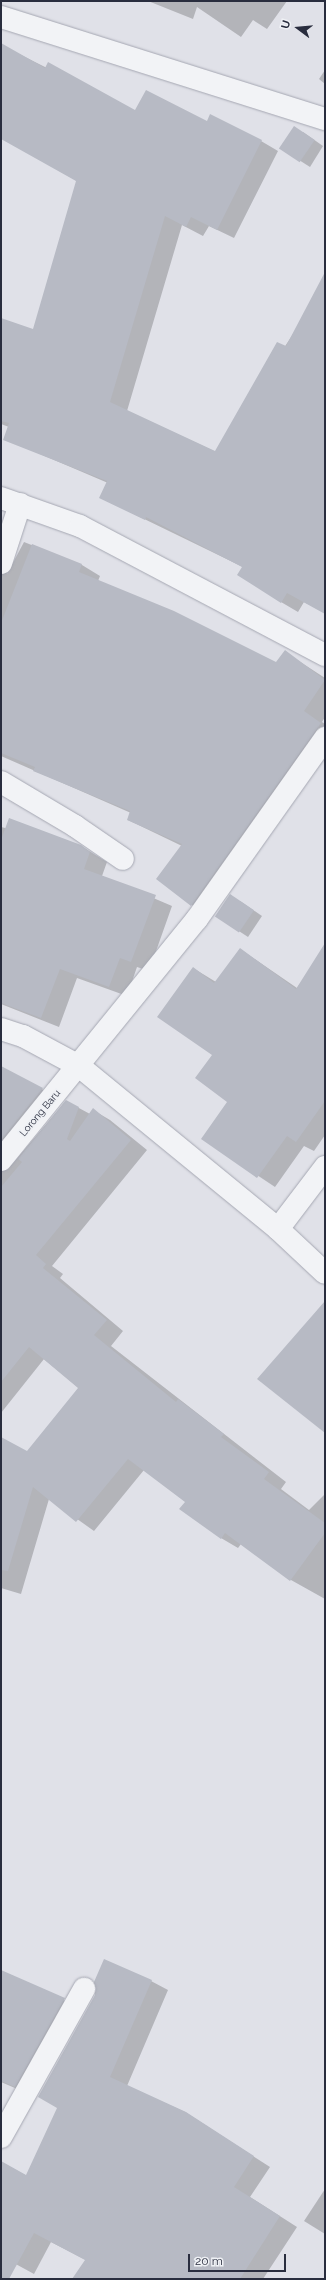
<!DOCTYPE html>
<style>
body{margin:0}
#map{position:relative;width:326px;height:2280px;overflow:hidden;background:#e0e1e8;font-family:Raleway,sans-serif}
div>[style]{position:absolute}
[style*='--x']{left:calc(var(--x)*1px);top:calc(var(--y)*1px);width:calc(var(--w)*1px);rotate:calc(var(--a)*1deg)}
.shadow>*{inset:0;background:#0003}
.building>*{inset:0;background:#b7bac4;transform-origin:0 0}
.roads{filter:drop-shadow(0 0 1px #a5a7b2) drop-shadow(0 0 1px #a5a7b2)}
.minor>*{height:22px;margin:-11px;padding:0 11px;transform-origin:11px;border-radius:11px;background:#f2f3f6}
span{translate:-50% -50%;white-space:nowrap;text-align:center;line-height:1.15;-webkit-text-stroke:3.5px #eff1f5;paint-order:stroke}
.street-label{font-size:10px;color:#292d3e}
.frame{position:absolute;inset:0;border:2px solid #292d3e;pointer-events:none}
.north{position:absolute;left:278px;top:8px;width:40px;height:40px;-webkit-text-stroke:3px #eff1f5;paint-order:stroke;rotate:286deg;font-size:11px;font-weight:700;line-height:16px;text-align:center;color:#292d3e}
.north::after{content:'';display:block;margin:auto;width:14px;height:18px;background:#292d3e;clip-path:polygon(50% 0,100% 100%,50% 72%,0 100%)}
.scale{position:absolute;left:188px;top:2254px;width:98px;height:18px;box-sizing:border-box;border:2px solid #292d3e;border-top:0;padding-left:5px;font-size:12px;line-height:14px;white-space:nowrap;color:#292d3e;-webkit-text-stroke:3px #eff1f5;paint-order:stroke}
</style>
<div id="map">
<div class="shadow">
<div style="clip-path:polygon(148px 1px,287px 1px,267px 29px,253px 20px,241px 37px,197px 7px,193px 19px)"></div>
<div style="clip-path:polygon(1px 45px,135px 112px,207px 122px,261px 141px,278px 151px,234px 238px,209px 226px,203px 236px,182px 225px,127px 411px,216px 452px,325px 285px,325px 613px,304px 602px,298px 612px,281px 602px,243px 567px,101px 498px,108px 483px,5px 439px,9px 427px,1px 424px,1px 321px,34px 330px,77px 181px,1px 137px)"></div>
<div style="clip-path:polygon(325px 70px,325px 84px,319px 79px)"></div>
<div style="clip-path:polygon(303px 132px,323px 146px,310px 167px,280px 148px)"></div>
<div style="clip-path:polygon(1px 536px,15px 544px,7px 574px,24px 542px,82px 565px,100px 576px,98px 581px,276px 663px,285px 652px,325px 678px,325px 717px,322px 722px,325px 724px,325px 753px,210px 915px,192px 905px,182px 846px,128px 820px,131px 813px,1px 756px)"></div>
<div style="clip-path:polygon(1px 827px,81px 846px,107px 862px,102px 876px,172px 906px,149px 971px,137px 967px,127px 996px,77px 978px,59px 1027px,1px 1004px)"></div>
<div style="clip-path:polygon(240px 901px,262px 916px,248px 937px,216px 916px)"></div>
<div style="clip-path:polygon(240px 949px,297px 988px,325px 949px,325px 1135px,314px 1151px,304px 1146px,275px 1187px,203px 1139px,229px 1102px,193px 968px,216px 982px)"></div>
<div style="clip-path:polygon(1px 1067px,60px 1099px,8px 1162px,7px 1170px,66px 1101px,90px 1114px,93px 1110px,110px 1120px,147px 1150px,52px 1266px,63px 1274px,60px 1278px,123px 1331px,111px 1346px,286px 1482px,281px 1489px,309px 1510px,325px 1494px,325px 1599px,291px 1580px,241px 1544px,238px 1548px,221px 1538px,186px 1502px,144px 1470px,94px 1531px,49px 1499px,21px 1594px,1px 1588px,1px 1438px,27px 1453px,79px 1388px,44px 1359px,1px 1413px)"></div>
<div style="clip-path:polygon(325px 1302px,325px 1431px,258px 1379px)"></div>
<div style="clip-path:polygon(1px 1971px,80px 2008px,31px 2095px,1px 2082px)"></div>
<div style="clip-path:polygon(151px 1981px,168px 1990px,127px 2086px,185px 2112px,270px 2167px,250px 2197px,297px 2227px,263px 2279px,81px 2279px,86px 2260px,51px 2242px,34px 2274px,1px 2256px,1px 2162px,27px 2176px)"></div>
<div style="clip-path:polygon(325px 2189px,325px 2234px,304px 2221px)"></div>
</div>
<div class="building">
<div style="clip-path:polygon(1px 43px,45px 68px,48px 62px,135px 110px,146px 90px,207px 121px,210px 114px,262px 140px,217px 230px,191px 217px,186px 227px,165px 216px,110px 402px,215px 451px,277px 342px,286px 346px,325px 272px,325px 614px,287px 593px,281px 603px,237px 575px,242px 567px,146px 517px,145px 520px,99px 498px,107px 481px,3px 440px,9px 423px,1px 421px,1px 318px,33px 329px,76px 181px,1px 139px)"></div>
<div style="left:294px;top:126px;width:25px;height:27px;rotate:34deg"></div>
<div style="clip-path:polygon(32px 544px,82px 564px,79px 572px,174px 611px,276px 662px,285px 650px,325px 680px,304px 711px,321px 723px,191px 906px,156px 879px,182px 844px,127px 820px,130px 811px,33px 771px,35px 767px,1px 753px,1px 623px)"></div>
<div style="clip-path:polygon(9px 818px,81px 845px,90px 852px,84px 869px,156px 895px,131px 962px,120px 958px,109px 987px,60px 969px,41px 1018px,1px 1003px,1px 840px)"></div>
<div style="left:230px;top:894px;width:29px;height:27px;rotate:34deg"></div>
<div style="clip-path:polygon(325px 943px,325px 1101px,296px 1142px,287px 1136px,257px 1178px,201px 1139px,227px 1102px,195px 1078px,212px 1055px,157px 1017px,193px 967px,214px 983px,240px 948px,296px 989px)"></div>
<div style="clip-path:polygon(1px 1066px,43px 1088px,1px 1140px)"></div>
<div style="clip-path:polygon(66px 1100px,79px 1107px,67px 1139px,70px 1141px,93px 1108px,131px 1140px,36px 1255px,46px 1264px,43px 1268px,107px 1320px,94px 1335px,176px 1402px,178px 1399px,224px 1434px,221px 1437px,269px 1472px,264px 1479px,325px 1523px,325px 1533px,290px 1581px,225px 1533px,221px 1539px,179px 1509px,185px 1502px,128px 1459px,76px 1522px,33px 1487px,8px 1571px,1px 1570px,1px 1437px,27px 1451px,78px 1388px,29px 1347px,1px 1382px,1px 1187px,22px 1162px,18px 1159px)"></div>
<div style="clip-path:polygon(325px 1301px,325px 1433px,257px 1379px)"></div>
<div style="clip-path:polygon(104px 1959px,152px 1980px,110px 2077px,186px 2112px,254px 2156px,234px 2187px,280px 2216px,240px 2279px,72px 2279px,85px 2260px,34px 2233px,9px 2279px,1px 2279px,1px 2161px,26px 2175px,57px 2108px,38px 2097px,95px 1995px,94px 1982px)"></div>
<div style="clip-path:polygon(1px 1970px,65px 1998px,15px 2087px,1px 2081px)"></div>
</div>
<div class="roads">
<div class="minor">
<div style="--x:1;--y:17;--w:340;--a:17.5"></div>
<div style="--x:1;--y:498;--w:84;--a:19.5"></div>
<div style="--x:80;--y:526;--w:277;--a:27.8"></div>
<div style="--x:1;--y:563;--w:62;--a:-72.1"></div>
<div style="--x:1;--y:782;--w:86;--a:30.7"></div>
<div style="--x:75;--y:826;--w:58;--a:34.5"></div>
<div style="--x:1;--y:1029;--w:23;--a:18"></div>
<div style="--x:23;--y:1036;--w:64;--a:28.2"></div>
<div style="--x:79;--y:1066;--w:257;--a:39.3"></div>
<div style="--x:278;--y:1229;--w:64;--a:43.1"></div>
<div style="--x:1;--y:1160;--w:311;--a:-50.9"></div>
<div style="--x:197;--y:919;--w:222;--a:-54.7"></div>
<div style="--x:278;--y:1229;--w:78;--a:-52.8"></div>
<div style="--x:1;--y:2137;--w:170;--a:-60.7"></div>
</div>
</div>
<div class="street-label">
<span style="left:40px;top:1113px;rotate:-50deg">Lorong Baru</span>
</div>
<div class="frame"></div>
<div class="north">U</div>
<div class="scale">20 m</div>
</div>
